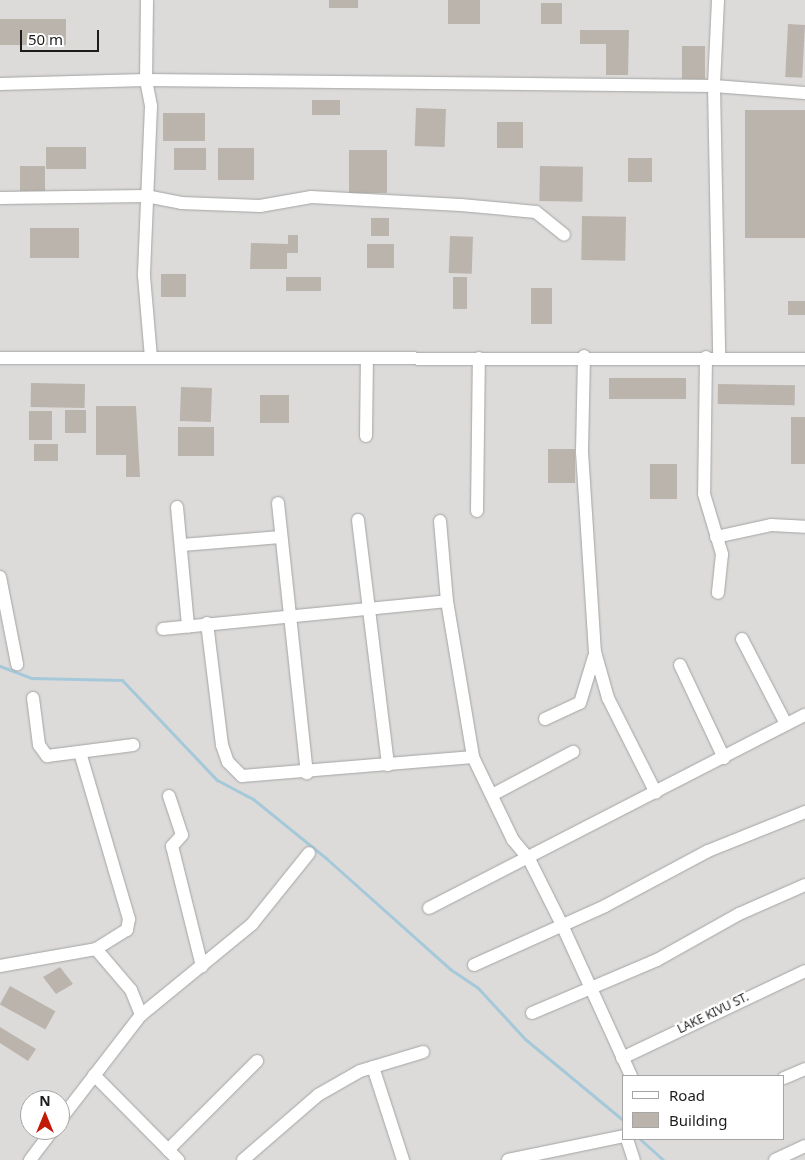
<!DOCTYPE html>
<style>
body{margin:0}
#map{position:relative;width:805px;height:1160px;overflow:hidden;background:#eeece4;font-family:"Noto Sans",sans-serif}
div>[style]{position:absolute}
[style*='--x']{left:calc(var(--x)*1px);top:calc(var(--y)*1px);width:calc(var(--w)*1px);rotate:calc(var(--a)*1deg)}
.residential>*{inset:0;background:#dcdbda}
.stream>*{height:3px;margin:-1.5px;padding:0 1.5px;transform-origin:1.5px;border-radius:1.5px;background:#a6c9da}
.building>*{inset:0;background:#bbb4ad;transform-origin:0 0}
.roads{filter:drop-shadow(0 0 1px #a4a4a4) drop-shadow(0 0 1px #a4a4a4)}
.minor>*{height:12px;margin:-6px;padding:0 6px;transform-origin:6px;border-radius:6px;background:#fff}
span{translate:-50% -50%;white-space:nowrap;text-align:center;line-height:1.15;-webkit-text-stroke:4.5px #fff;paint-order:stroke}
.street-label{font-size:12px;color:#1d1d1d}
.legend{position:absolute;left:622px;top:1075px;width:162px;height:65px;box-sizing:border-box;background:#fff;border:1px solid #a5a5a5;margin:0;padding:6px 9px;list-style:none;font-size:15px;color:#1d1d1d}
.legend li{display:flex;align-items:center;gap:10px;height:25px}
.legend b{width:25px;border:1px solid #a5a5a5}
.north{position:absolute;left:20px;top:1090px;width:50px;height:50px;box-sizing:border-box;background:#fff;border:1px solid #a5a5a5;border-radius:50%;rotate:0deg;font-size:14px;font-weight:700;line-height:20px;text-align:center;color:#1d1d1d}
.north::after{content:'';display:block;margin:auto;width:18px;height:22px;background:#c31a08;clip-path:polygon(50% 0,100% 100%,50% 72%,0 100%)}
.scale{position:absolute;left:20px;top:30px;width:79px;height:22px;box-sizing:border-box;border:2px solid #1d1d1d;border-top:0;padding-left:6px;font-size:15px;line-height:18px;white-space:nowrap;color:#1d1d1d;-webkit-text-stroke:4px #fff;paint-order:stroke}
</style>
<div id="map">
<div class="residential">
<div style="clip-path:polygon(evenodd,0 0,805px 0,805px 1160px,0 1160px,0 0,624px 1076px,784px 1076px,784px 1139px,624px 1139px,624px 1076px,0 0,30px 1100px,60px 1100px,60px 1130px,30px 1130px,30px 1100px)"></div>
</div>
<div class="stream">
<div style="--x:0;--y:666;--w:34;--a:21"></div>
<div style="--x:32;--y:678;--w:90;--a:1.3"></div>
<div style="--x:122;--y:680;--w:138;--a:46.5"></div>
<div style="--x:217;--y:780;--w:41;--a:27.8"></div>
<div style="--x:253;--y:799;--w:95;--a:39"></div>
<div style="--x:327;--y:859;--w:165;--a:41.8"></div>
<div style="--x:450;--y:969;--w:34;--a:34"></div>
<div style="--x:478;--y:988;--w:69;--a:47.3"></div>
<div style="--x:525;--y:1039;--w:129;--a:39.6"></div>
<div style="--x:640;--y:1139;--w:31;--a:42"></div>
</div>
<div class="building">
<div style="left:329px;top:0;width:29px;height:8px"></div>
<div style="left:448px;top:0;width:32px;height:24px"></div>
<div style="left:541px;top:3px;width:21px;height:21px"></div>
<div style="left:0;top:19px;width:66px;height:26px"></div>
<div style="left:788px;top:24px;width:17px;height:53px;rotate:3deg"></div>
<div style="clip-path:polygon(580px 30px,629px 30px,628px 75px,606px 75px,606px 44px,580px 44px)"></div>
<div style="left:682px;top:46px;width:23px;height:33px"></div>
<div style="left:312px;top:100px;width:28px;height:15px"></div>
<div style="left:416px;top:108px;width:30px;height:38px;rotate:2deg"></div>
<div style="left:745px;top:110px;width:60px;height:128px"></div>
<div style="left:163px;top:113px;width:42px;height:28px"></div>
<div style="left:497px;top:122px;width:26px;height:26px"></div>
<div style="left:46px;top:147px;width:40px;height:22px"></div>
<div style="left:174px;top:148px;width:32px;height:22px"></div>
<div style="left:218px;top:148px;width:36px;height:32px"></div>
<div style="left:349px;top:150px;width:38px;height:43px"></div>
<div style="left:628px;top:158px;width:24px;height:24px"></div>
<div style="left:20px;top:166px;width:25px;height:25px"></div>
<div style="left:540px;top:166px;width:43px;height:35px;rotate:1deg"></div>
<div style="left:582px;top:216px;width:44px;height:44px;rotate:1deg"></div>
<div style="left:371px;top:218px;width:18px;height:18px"></div>
<div style="left:30px;top:228px;width:49px;height:30px"></div>
<div style="clip-path:polygon(288px 235px,298px 235px,298px 253px,287px 253px,287px 269px,250px 269px,251px 243px,288px 244px)"></div>
<div style="left:450px;top:236px;width:23px;height:37px;rotate:2deg"></div>
<div style="left:367px;top:244px;width:27px;height:24px"></div>
<div style="left:161px;top:274px;width:25px;height:23px"></div>
<div style="left:286px;top:277px;width:35px;height:14px"></div>
<div style="left:453px;top:277px;width:14px;height:32px"></div>
<div style="left:531px;top:288px;width:21px;height:36px"></div>
<div style="left:788px;top:301px;width:17px;height:14px"></div>
<div style="left:609px;top:378px;width:77px;height:21px"></div>
<div style="left:31px;top:383px;width:54px;height:24px;rotate:1deg"></div>
<div style="left:718px;top:384px;width:77px;height:20px;rotate:1deg"></div>
<div style="left:181px;top:387px;width:31px;height:34px;rotate:2deg"></div>
<div style="left:260px;top:395px;width:29px;height:28px"></div>
<div style="clip-path:polygon(96px 406px,136px 406px,140px 477px,126px 477px,126px 455px,96px 455px)"></div>
<div style="left:65px;top:410px;width:21px;height:23px"></div>
<div style="left:29px;top:411px;width:23px;height:29px"></div>
<div style="left:791px;top:417px;width:14px;height:47px"></div>
<div style="left:178px;top:427px;width:36px;height:29px"></div>
<div style="left:34px;top:444px;width:24px;height:17px"></div>
<div style="left:548px;top:449px;width:27px;height:34px"></div>
<div style="left:650px;top:464px;width:27px;height:35px"></div>
<div style="clip-path:polygon(60px 967px,73px 984px,56px 994px,43px 977px)"></div>
<div style="left:10px;top:986px;width:52px;height:21px;rotate:29deg"></div>
<div style="clip-path:polygon(0 1027px,36px 1049px,28px 1061px,0 1043px)"></div>
</div>
<div class="roads">
<div class="minor">
<div style="--x:147;--y:0;--w:80;--a:90.7"></div>
<div style="--x:146;--y:80;--w:26;--a:79"></div>
<div style="--x:151;--y:106;--w:170;--a:92.4"></div>
<div style="--x:144;--y:276;--w:82;--a:85.1"></div>
<div style="--x:718;--y:0;--w:86;--a:92.7"></div>
<div style="--x:714;--y:86;--w:271;--a:88.9"></div>
<div style="--x:0;--y:84;--w:146;--a:-1.6"></div>
<div style="--x:146;--y:80;--w:568;--a:0.61"></div>
<div style="--x:714;--y:86;--w:91;--a:4.4"></div>
<div style="--x:0;--y:198;--w:146;--a:-0.8"></div>
<div style="--x:146;--y:196;--w:36;--a:11"></div>
<div style="--x:181;--y:203;--w:79;--a:2.2"></div>
<div style="--x:260;--y:206;--w:52;--a:-10"></div>
<div style="--x:311;--y:197;--w:150;--a:3.1"></div>
<div style="--x:461;--y:205;--w:75;--a:5.3"></div>
<div style="--x:536;--y:212;--w:36;--a:39"></div>
<div style="--x:584;--y:356;--w:96;--a:91.2"></div>
<div style="--x:582;--y:452;--w:200;--a:86.3"></div>
<div style="--x:595;--y:652;--w:48;--a:74.2"></div>
<div style="--x:608;--y:698;--w:106;--a:63.2"></div>
<div style="--x:706;--y:357;--w:137;--a:90.8"></div>
<div style="--x:704;--y:494;--w:63;--a:73.3"></div>
<div style="--x:722;--y:554;--w:39;--a:96"></div>
<div style="--x:0;--y:358;--w:805;--a:0.07"></div>
<div style="--x:366;--y:436;--w:77;--a:-89.3"></div>
<div style="--x:278;--y:503;--w:272;--a:83.9"></div>
<div style="--x:177;--y:507;--w:120;--a:84.7"></div>
<div style="--x:477;--y:511;--w:153;--a:-89.3"></div>
<div style="--x:358;--y:520;--w:247;--a:83"></div>
<div style="--x:440;--y:521;--w:80;--a:85"></div>
<div style="--x:447;--y:601;--w:158;--a:80.5"></div>
<div style="--x:473;--y:757;--w:92;--a:64.3"></div>
<div style="--x:513;--y:840;--w:25;--a:50"></div>
<div style="--x:529;--y:859;--w:74;--a:63.4"></div>
<div style="--x:562;--y:925;--w:166;--a:65.4"></div>
<div style="--x:716;--y:537;--w:56;--a:-12.3"></div>
<div style="--x:771;--y:525;--w:34;--a:3"></div>
<div style="--x:182;--y:545;--w:99;--a:-4.6"></div>
<div style="--x:0;--y:577;--w:89;--a:78.9"></div>
<div style="--x:207;--y:623;--w:123;--a:83"></div>
<div style="--x:222;--y:745;--w:18;--a:71"></div>
<div style="--x:228;--y:762;--w:20;--a:45"></div>
<div style="--x:242;--y:776;--w:232;--a:-4.7"></div>
<div style="--x:163;--y:629;--w:285;--a:-5.6"></div>
<div style="--x:742;--y:639;--w:96;--a:62.6"></div>
<div style="--x:680;--y:665;--w:103;--a:64.7"></div>
<div style="--x:33;--y:698;--w:47;--a:82.7"></div>
<div style="--x:39;--y:745;--w:14;--a:54"></div>
<div style="--x:47;--y:756;--w:87;--a:-7.3"></div>
<div style="--x:545;--y:719;--w:38;--a:-25"></div>
<div style="--x:580;--y:703;--w:48;--a:-73.1"></div>
<div style="--x:492;--y:795;--w:92;--a:-28"></div>
<div style="--x:169;--y:796;--w:41;--a:71.6"></div>
<div style="--x:182;--y:835;--w:15;--a:132"></div>
<div style="--x:172;--y:846;--w:124;--a:76"></div>
<div style="--x:429;--y:908;--w:423;--a:-27.2"></div>
<div style="--x:96;--y:949;--w:54;--a:49.5"></div>
<div style="--x:131;--y:990;--w:27;--a:68"></div>
<div style="--x:474;--y:965;--w:144;--a:-24.2"></div>
<div style="--x:605;--y:906;--w:117;--a:-28.1"></div>
<div style="--x:708;--y:851;--w:105;--a:-21.9"></div>
<div style="--x:0;--y:966;--w:97;--a:-10"></div>
<div style="--x:96;--y:949;--w:36;--a:-32"></div>
<div style="--x:127;--y:930;--w:11;--a:-80"></div>
<div style="--x:129;--y:919;--w:173;--a:-106.4"></div>
<div style="--x:532;--y:1013;--w:136;--a:-23"></div>
<div style="--x:657;--y:960;--w:94;--a:-29.3"></div>
<div style="--x:739;--y:914;--w:72;--a:-23.7"></div>
<div style="--x:622;--y:1058;--w:203;--a:-25.4"></div>
<div style="--x:373;--y:1067;--w:98;--a:72.1"></div>
<div style="--x:94;--y:1075;--w:120;--a:45.3"></div>
<div style="--x:784;--y:1078;--w:23;--a:-23"></div>
<div style="--x:60;--y:1120;--w:133;--a:-52.4"></div>
<div style="--x:141;--y:1015;--w:144;--a:-39.3"></div>
<div style="--x:252;--y:924;--w:91;--a:-51.2"></div>
<div style="--x:627;--y:1139;--w:22;--a:72"></div>
<div style="--x:168;--y:1150;--w:126;--a:-45"></div>
<div style="--x:30;--y:1160;--w:38;--a:-53"></div>
<div style="--x:243;--y:1160;--w:99;--a:-40.9"></div>
<div style="--x:318;--y:1095;--w:48;--a:-29.7"></div>
<div style="--x:360;--y:1071;--w:66;--a:-16.8"></div>
<div style="--x:508;--y:1160;--w:118;--a:-11.7"></div>
<div style="--x:775;--y:1160;--w:33;--a:-25"></div>
</div>
</div>
<div class="street-label">
<span style="left:713px;top:1013px;rotate:-26deg">LAKE KIVU ST.</span>
</div>
<ul class="legend">
<li><b style="height:6px;background:#fff"></b>Road</li>
<li><b style="height:14px;background:#bbb4ad"></b>Building</li>
</ul>
<div class="north">N</div>
<div class="scale">50 m</div>
</div>
